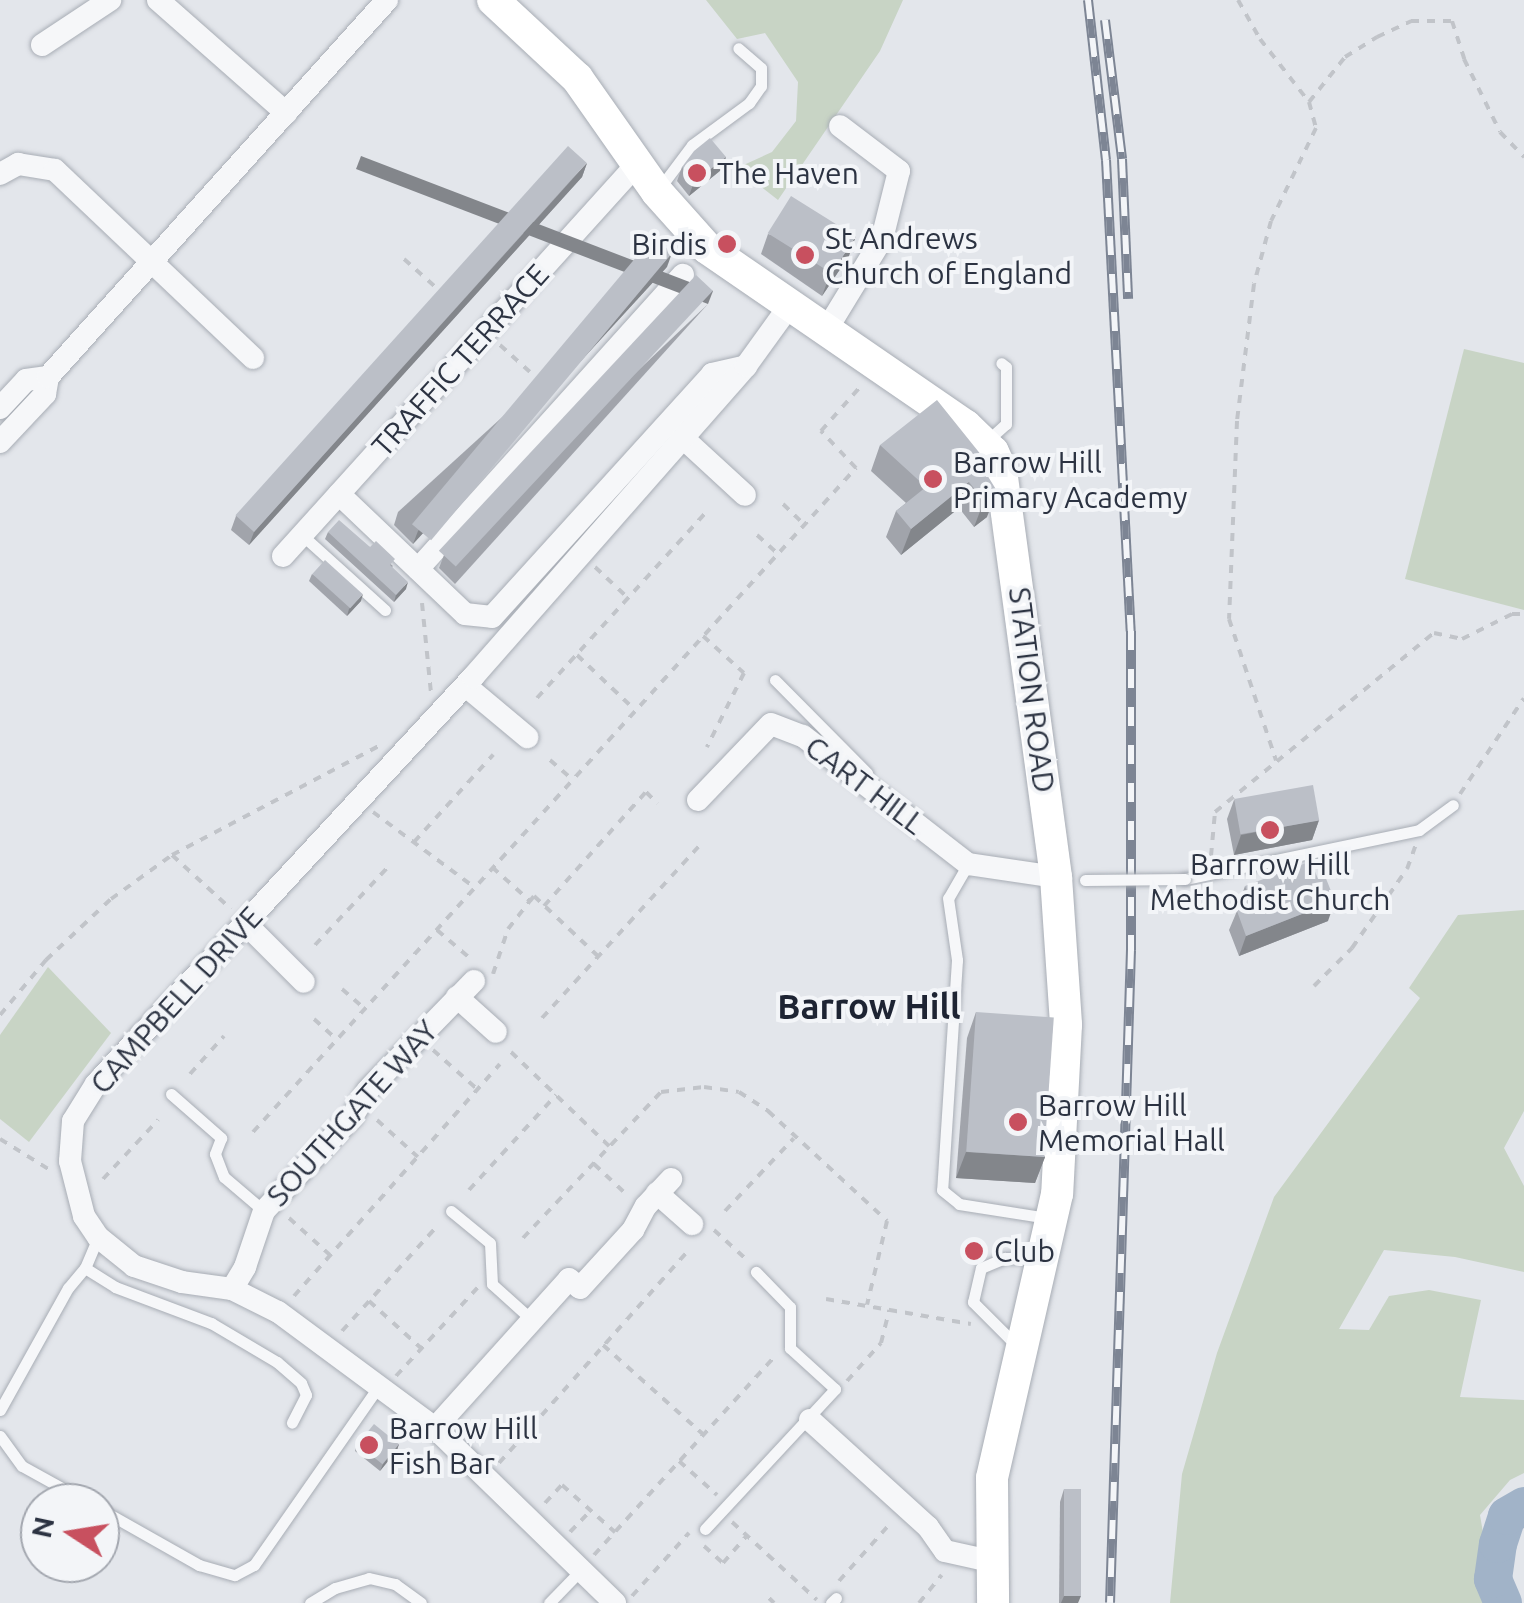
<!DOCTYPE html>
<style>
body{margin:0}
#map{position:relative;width:1524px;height:1603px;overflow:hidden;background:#e3e6eb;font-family:Ubuntu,sans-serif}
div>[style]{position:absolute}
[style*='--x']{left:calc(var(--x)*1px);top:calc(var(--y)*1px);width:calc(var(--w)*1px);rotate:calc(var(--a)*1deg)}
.green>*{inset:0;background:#c8d4c5}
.river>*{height:38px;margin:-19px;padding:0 19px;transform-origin:19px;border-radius:19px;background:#a1b3c8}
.path>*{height:4px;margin-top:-2px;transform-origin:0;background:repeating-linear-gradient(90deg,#c1c4c9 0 8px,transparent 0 16px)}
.roads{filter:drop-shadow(0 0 2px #a8adb5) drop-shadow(0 0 2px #a8adb5)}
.lane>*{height:11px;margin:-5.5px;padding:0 5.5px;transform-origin:5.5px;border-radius:5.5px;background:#f6f7f9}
.street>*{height:22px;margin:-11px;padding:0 11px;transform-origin:11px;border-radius:11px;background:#f6f7f9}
.secondary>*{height:32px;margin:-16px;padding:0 16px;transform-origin:16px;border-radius:16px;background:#fff}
.rail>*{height:10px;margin-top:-5px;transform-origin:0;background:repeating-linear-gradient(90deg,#f3f5f8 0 19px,#7d8594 0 38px);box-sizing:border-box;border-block:2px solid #7d8594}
.bridges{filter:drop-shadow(0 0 2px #a8adb5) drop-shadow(0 0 2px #a8adb5)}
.lane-bridge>*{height:11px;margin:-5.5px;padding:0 5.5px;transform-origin:5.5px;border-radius:5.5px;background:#f6f7f9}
.wall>*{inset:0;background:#a1a4ab}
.shaded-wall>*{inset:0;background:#83868b;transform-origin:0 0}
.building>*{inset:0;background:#bbbfc7;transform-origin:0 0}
.dots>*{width:28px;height:28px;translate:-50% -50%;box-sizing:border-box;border:5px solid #f3f5f8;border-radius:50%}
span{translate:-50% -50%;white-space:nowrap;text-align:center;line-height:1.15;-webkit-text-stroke:8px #f3f5f8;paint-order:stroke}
.poi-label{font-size:30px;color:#2c3342}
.left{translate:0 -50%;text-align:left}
.right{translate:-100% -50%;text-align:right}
.street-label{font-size:30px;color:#2c3342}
.quarter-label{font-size:35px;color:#1e2433;font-weight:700}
.north{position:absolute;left:20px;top:1483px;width:100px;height:100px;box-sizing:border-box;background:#f3f5f8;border:2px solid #a3a7af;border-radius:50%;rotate:282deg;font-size:28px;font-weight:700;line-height:40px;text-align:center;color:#2c3342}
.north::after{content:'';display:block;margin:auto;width:35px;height:45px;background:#c8505f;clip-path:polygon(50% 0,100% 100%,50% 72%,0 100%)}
</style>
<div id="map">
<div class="green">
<div style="clip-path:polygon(706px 0,903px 0,880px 51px,778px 200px,737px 168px,772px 152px,796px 121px,798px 82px,765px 33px,737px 39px)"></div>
<div style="clip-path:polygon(1464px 349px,1524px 363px,1524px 610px,1405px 579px)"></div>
<div style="clip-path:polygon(1524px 910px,1524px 1111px,1504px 1148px,1524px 1186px,1524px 1272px,1455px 1257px,1384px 1250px,1339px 1329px,1369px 1330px,1389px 1296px,1429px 1290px,1481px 1300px,1460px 1397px,1524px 1400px,1524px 1473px,1510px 1480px,1480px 1515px,1491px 1580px,1489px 1603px,1170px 1603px,1182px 1474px,1217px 1353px,1274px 1197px,1420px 998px,1409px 988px,1458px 915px)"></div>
<div style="clip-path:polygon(48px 967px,111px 1033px,29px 1142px,0 1119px,0 1035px)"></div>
</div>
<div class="river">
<div style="--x:1503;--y:1603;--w:26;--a:-113"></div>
<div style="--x:1493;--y:1579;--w:35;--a:-82"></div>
<div style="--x:1498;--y:1544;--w:29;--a:-72"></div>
<div style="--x:1507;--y:1516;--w:20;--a:-30"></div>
</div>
<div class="path">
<div style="--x:1238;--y:0;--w:45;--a:60.6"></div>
<div style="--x:1260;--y:39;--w:80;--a:52.1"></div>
<div style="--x:1309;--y:102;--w:27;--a:75"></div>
<div style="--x:1316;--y:128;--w:103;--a:115.8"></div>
<div style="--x:1271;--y:221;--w:65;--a:105.1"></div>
<div style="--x:1254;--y:284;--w:138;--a:97.1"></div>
<div style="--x:1237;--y:421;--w:198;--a:92.3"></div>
<div style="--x:1229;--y:619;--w:149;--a:71.6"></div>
<div style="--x:1309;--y:102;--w:58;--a:-51.3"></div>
<div style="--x:1345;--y:57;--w:38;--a:-32"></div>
<div style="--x:1377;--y:37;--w:38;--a:-25"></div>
<div style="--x:1411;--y:21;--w:41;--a:0"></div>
<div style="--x:1452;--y:21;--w:40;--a:72"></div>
<div style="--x:1464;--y:59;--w:81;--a:63.7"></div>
<div style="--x:1500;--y:132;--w:35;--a:46"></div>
<div style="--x:404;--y:259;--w:50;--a:41.7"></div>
<div style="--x:500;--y:345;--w:40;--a:42"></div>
<div style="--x:783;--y:504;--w:30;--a:44"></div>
<div style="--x:757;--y:535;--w:28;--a:42"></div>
<div style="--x:595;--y:567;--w:45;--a:43.2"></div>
<div style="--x:422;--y:603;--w:90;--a:84.3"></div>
<div style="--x:703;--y:636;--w:55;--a:42.1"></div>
<div style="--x:744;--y:673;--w:83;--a:116.6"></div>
<div style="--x:577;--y:655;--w:80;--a:43.5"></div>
<div style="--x:537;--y:698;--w:253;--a:-47.7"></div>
<div style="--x:550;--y:760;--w:29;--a:41"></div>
<div style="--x:1460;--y:794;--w:115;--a:-56.3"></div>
<div style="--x:373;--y:812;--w:126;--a:36.6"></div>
<div style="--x:414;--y:842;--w:118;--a:-47.8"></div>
<div style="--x:172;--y:855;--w:80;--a:42.5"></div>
<div style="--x:1211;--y:856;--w:44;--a:-84.8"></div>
<div style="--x:1215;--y:812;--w:283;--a:-39.3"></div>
<div style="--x:1434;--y:633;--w:29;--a:12"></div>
<div style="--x:1462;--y:639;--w:56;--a:-26.6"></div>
<div style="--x:1512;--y:614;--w:12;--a:0"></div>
<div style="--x:492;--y:867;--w:51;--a:41.8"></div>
<div style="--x:530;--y:901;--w:6;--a:-51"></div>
<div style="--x:534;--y:896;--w:88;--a:43.2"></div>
<div style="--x:544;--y:906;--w:153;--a:-48.2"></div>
<div style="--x:646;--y:792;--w:16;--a:45"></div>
<div style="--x:437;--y:930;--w:45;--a:40.5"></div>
<div style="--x:315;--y:945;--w:107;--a:-46.9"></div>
<div style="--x:493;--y:974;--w:47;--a:-71.6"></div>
<div style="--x:508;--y:929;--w:36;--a:-52"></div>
<div style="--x:1314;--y:986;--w:54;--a:-45"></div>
<div style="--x:1352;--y:948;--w:96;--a:-55.2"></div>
<div style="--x:1407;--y:869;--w:27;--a:-70"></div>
<div style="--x:342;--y:989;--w:30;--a:41"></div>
<div style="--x:0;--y:1015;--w:72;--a:-50.1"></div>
<div style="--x:46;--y:960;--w:89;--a:-43.2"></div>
<div style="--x:111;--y:899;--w:75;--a:-35.8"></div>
<div style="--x:172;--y:855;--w:234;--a:-27.8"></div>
<div style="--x:542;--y:1018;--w:237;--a:-47.6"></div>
<div style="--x:314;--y:1019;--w:31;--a:42"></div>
<div style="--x:433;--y:1050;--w:60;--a:41.6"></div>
<div style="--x:511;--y:1052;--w:136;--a:43.8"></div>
<div style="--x:190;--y:1074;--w:51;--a:-48.2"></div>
<div style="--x:377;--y:1120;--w:55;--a:42.1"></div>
<div style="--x:253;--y:1132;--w:897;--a:-47.76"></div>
<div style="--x:856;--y:468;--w:51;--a:-133.4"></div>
<div style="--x:821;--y:431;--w:59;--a:-48.4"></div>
<div style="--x:0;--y:1139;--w:59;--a:31.8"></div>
<div style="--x:594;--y:1164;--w:45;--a:43.2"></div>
<div style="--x:103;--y:1179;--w:81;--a:-47"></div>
<div style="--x:469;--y:1190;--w:129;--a:-47.5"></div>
<div style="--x:725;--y:1211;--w:100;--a:-46.6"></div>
<div style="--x:289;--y:1218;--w:55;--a:42.1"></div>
<div style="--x:714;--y:1230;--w:45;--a:42.3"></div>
<div style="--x:523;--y:1238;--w:201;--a:-46.6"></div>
<div style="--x:661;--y:1092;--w:43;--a:-6.6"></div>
<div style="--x:704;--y:1087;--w:35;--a:8"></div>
<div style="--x:739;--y:1092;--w:35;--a:33"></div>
<div style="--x:768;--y:1111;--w:162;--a:42.7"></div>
<div style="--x:887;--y:1221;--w:86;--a:103.4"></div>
<div style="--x:294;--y:1296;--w:310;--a:-48.4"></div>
<div style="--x:826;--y:1299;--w:147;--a:9.8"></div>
<div style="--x:369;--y:1301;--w:70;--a:42.1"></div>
<div style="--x:342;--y:1331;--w:143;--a:-47.8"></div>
<div style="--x:603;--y:1345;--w:134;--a:41.7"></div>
<div style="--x:396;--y:1376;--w:121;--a:-47.3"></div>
<div style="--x:847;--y:1381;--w:51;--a:-48.2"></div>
<div style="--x:881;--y:1343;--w:34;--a:-76"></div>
<div style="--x:679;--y:1461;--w:51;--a:41.8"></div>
<div style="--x:499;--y:1463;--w:287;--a:-48.3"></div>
<div style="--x:545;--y:1503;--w:25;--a:-47"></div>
<div style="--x:562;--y:1485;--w:71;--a:41.6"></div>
<div style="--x:732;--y:1522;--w:115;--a:42.5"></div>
<div style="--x:570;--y:1532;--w:30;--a:-46"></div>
<div style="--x:704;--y:1546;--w:25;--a:42"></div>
<div style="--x:723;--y:1563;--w:35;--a:-49"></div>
<div style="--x:594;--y:1555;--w:270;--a:-47.7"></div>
<div style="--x:839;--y:1581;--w:74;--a:-48.3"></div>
<div style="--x:632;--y:1596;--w:85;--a:-47.9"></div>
<div style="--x:769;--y:1598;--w:7;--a:45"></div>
<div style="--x:919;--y:1603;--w:36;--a:-51"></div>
</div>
<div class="roads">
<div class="lane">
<div style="--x:659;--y:189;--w:55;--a:-53.1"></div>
<div style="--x:692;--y:145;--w:71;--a:-36.4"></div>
<div style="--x:749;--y:103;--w:21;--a:-55"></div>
<div style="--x:761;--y:86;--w:18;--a:-90"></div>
<div style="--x:761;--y:68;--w:30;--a:-139"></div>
<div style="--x:988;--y:440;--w:24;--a:-42"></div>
<div style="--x:1006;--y:424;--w:57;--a:-90"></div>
<div style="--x:1006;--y:367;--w:6;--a:-141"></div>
<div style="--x:302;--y:535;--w:112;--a:42.1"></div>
<div style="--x:775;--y:680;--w:131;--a:45.3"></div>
<div style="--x:968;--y:864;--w:39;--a:120"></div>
<div style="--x:948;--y:898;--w:63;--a:81.7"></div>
<div style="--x:957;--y:960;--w:230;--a:93.7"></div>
<div style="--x:942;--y:1190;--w:22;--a:39"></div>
<div style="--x:959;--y:1204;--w:89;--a:9"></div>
<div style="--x:1185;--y:879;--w:239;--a:-11.8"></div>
<div style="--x:1419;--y:830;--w:42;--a:-36.3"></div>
<div style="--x:171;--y:1094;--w:67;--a:41.3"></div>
<div style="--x:221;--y:1138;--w:17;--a:111"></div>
<div style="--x:215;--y:1154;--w:25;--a:69"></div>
<div style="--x:224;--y:1177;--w:52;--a:40.4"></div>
<div style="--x:451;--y:1211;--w:50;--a:39.4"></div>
<div style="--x:490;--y:1243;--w:41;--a:87.2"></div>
<div style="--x:492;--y:1284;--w:54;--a:42"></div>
<div style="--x:85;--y:1268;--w:36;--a:32"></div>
<div style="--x:115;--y:1287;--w:103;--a:20.6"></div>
<div style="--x:211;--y:1323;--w:77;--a:30.6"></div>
<div style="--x:277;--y:1362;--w:32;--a:41"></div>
<div style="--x:301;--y:1383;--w:13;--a:67"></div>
<div style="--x:306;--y:1395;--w:31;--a:117"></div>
<div style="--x:1016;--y:1345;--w:61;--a:-135"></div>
<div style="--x:973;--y:1302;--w:35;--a:-77"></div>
<div style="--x:981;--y:1268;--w:26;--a:-23"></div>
<div style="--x:1005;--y:1258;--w:34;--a:0"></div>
<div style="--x:0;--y:1410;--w:140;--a:-60.9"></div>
<div style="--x:68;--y:1288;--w:26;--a:-50"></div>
<div style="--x:85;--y:1268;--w:34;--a:-67"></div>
<div style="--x:0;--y:1436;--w:37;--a:54"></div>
<div style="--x:22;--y:1466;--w:77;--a:28.9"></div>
<div style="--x:100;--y:1509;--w:114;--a:29.5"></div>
<div style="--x:199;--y:1565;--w:37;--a:16"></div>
<div style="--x:235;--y:1575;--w:21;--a:-28"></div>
<div style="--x:254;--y:1565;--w:218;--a:-55.1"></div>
<div style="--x:705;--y:1529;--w:191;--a:-47.1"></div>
<div style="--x:835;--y:1389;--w:61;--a:-137.7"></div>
<div style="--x:790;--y:1348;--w:41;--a:-90"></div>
<div style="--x:790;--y:1307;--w:49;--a:-134.2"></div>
<div style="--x:310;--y:1603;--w:29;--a:-31"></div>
<div style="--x:335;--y:1588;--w:35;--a:-16"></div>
<div style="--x:369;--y:1578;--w:27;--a:13"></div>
<div style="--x:395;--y:1584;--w:32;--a:36"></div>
<div style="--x:549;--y:1603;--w:46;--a:-45.9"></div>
<div style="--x:831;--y:1603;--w:7;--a:-45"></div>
</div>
<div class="street">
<div style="--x:158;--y:0;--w:171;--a:41.4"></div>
<div style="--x:42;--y:45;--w:82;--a:-33.5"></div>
<div style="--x:0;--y:174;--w:21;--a:-29"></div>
<div style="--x:18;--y:164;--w:37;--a:9"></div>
<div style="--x:55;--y:170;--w:273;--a:43.5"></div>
<div style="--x:827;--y:329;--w:105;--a:-58.6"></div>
<div style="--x:882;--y:239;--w:70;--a:-76"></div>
<div style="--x:899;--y:171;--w:74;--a:-142.7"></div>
<div style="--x:0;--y:408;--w:38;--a:-47"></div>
<div style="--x:26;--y:380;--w:22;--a:-8"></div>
<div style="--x:683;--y:438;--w:84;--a:42.6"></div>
<div style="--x:0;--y:442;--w:66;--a:-46.8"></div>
<div style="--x:45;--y:394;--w:17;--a:-80"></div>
<div style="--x:48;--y:377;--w:507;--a:-48.04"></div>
<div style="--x:339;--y:494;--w:174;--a:43.6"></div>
<div style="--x:465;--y:614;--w:27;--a:6"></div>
<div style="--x:492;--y:617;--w:328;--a:-47.8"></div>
<div style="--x:712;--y:374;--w:35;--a:-13"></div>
<div style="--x:283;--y:556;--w:528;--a:-47.92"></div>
<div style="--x:418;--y:569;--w:396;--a:-48"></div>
<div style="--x:466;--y:686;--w:80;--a:39.9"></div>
<div style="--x:698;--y:800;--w:105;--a:-46.2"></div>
<div style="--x:771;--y:724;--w:34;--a:21"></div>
<div style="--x:803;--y:736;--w:209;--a:37.8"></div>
<div style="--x:968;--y:864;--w:89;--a:8.4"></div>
<div style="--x:245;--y:923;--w:83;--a:45"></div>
<div style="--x:457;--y:997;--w:52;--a:41.9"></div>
<div style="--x:657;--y:1193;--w:47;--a:41.5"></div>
<div style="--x:232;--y:1289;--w:26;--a:-59"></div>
<div style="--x:245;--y:1267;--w:59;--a:-71.3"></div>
<div style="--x:264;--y:1211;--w:129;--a:-46.9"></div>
<div style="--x:352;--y:1117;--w:31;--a:-59"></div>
<div style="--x:368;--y:1090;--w:152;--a:-45.8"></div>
<div style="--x:810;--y:1420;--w:159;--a:42.2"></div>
<div style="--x:928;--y:1527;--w:29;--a:55"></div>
<div style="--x:945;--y:1551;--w:46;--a:12.5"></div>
<div style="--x:435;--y:1428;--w:200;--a:-48"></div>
<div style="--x:569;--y:1279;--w:14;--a:39"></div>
<div style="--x:580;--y:1288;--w:79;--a:-47.6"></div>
<div style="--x:633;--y:1230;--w:27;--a:-62"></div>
<div style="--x:646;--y:1206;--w:37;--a:-47"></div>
<div style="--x:615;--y:1603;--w:251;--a:-135.8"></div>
<div style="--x:435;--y:1428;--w:195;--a:-143.5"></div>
<div style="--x:278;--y:1312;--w:51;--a:-153.4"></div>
<div style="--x:232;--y:1289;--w:50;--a:-172"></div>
<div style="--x:182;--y:1282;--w:51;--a:-161.6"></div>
<div style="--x:134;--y:1266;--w:46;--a:-141.1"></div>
<div style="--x:98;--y:1237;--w:25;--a:-124"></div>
<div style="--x:84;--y:1216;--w:57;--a:-104.3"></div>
<div style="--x:70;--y:1161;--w:40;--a:-85.7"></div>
<div style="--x:73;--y:1121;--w:44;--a:-58.1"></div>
<div style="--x:96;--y:1084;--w:555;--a:-47.19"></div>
<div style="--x:473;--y:677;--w:414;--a:-48.7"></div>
<div style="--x:746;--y:366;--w:75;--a:-54.2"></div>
</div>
<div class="secondary">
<div style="--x:493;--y:0;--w:115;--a:42.9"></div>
<div style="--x:577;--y:78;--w:139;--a:54.9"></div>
<div style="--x:657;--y:192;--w:75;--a:48.2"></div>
<div style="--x:707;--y:248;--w:314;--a:34.5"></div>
<div style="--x:966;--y:426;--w:37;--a:44"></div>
<div style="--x:993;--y:452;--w:20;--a:66"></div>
<div style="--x:1001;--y:470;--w:411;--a:82.3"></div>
<div style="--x:1056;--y:877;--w:148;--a:86.1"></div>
<div style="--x:1066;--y:1025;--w:169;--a:93"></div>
<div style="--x:1057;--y:1194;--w:291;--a:102.9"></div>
<div style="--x:992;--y:1478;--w:125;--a:89.5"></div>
</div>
</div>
<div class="rail">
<div style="--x:1088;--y:0;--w:161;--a:83.6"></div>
<div style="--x:1106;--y:160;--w:472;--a:87"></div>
<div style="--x:1131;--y:631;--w:319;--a:90"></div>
<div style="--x:1131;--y:950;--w:653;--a:91.84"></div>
<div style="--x:1105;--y:20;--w:140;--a:83"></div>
<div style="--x:1122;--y:159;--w:140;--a:87.5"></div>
</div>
<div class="bridges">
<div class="lane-bridge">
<div style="--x:1085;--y:880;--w:100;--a:-0.6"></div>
</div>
</div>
<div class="wall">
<div style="clip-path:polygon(726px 157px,721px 170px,689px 196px,677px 181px,682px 167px)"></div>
<div style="clip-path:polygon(587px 163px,582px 177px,249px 545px,231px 530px,236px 516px)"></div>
<div style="clip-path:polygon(768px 234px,849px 256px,822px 296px,761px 254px)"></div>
<div style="clip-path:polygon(667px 267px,413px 544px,394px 525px,398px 512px)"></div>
<div style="clip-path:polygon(708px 304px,455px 584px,439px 568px,444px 555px)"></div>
<div style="clip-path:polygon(880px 445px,990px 466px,986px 475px,987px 517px,974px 527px,959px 508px,901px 555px,886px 537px,896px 511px,906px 503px,871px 471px)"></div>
<div style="clip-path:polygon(328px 532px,370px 547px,393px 566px,392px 567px,406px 589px,394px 602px,325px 539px)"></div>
<div style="clip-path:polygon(312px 574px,361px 601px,347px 616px,309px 581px)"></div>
<div style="clip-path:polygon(1234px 800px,1319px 820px,1312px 840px,1234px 855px,1227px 819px)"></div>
<div style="clip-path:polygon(1245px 886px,1328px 921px,1239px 956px,1229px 930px,1237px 911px,1239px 910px,1238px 906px)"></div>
<div style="clip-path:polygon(976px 1012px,1045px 1157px,1035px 1183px,956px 1178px,967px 1038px)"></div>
<div style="clip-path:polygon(357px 1444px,399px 1444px,397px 1450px,380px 1471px,355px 1451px)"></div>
<div style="clip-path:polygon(1064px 1489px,1078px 1603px,1059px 1603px,1060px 1502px)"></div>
</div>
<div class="shaded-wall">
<div style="clip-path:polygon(726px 157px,721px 170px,689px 196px,694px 182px)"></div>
<div style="clip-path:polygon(587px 163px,582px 177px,249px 545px,254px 532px)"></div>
<div style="clip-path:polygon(856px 236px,849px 256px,822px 296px,829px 277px)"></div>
<div style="clip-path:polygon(672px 253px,667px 267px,413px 544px,418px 531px)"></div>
<div style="left:713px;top:291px;width:14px;height:377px;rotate:111deg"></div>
<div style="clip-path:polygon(969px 482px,959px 508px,901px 555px,911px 529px)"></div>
<div style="clip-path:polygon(997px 491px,987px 517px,974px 527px,984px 501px)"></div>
<div style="clip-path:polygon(408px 582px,406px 589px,394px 602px,396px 595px)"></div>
<div style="clip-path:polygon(363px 594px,361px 601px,347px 616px,349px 609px)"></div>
<div style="clip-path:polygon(1319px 820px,1312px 840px,1234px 855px,1241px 835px)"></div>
<div style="clip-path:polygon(1335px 901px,1328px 921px,1239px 956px,1246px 936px)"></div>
<div style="clip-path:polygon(966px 1152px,1045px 1157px,1035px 1183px,956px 1178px)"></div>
<div style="clip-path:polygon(399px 1444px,397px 1450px,380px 1471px,383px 1464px)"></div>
<div style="clip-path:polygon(1064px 1596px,1081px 1596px,1078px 1603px,1061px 1603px)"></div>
</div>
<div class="building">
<div style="clip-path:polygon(710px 138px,726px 157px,694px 182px,682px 167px,694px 151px)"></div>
<div style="left:568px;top:146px;width:25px;height:497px;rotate:42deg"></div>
<div style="left:791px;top:196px;width:76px;height:44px;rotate:32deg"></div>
<div style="left:653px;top:237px;width:25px;height:375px;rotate:40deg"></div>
<div style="left:696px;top:275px;width:23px;height:377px;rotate:43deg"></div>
<div style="clip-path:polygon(937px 400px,990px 466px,984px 470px,997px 491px,984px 501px,969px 482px,911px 529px,896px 511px,926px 487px,880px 445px)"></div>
<div style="clip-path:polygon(339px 520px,370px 547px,376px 541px,395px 559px,390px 565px,408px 582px,396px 595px,328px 532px)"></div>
<div style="left:325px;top:560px;width:51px;height:19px;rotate:42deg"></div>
<div style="left:1313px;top:785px;width:36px;height:80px;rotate:80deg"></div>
<div style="clip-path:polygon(1311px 861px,1318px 879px,1325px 876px,1335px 901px,1246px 936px,1237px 911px,1252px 904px,1245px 886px)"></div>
<div style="left:976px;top:1012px;width:78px;height:140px;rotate:4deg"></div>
<div style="left:374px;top:1424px;width:32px;height:26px;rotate:39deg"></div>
<div style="left:1064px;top:1489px;width:17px;height:107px"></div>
</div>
<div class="dots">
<div style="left:697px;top:173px;background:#c8505f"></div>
<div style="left:727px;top:244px;background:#c8505f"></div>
<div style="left:805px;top:255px;background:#c8505f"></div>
<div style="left:933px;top:479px;background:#c8505f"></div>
<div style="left:1270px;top:830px;background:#c8505f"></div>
<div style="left:1018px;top:1122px;background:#c8505f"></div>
<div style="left:974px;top:1251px;background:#c8505f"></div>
<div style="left:369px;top:1445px;background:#c8505f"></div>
</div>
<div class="poi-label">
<span class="left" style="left:717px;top:173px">The Haven</span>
<span class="left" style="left:825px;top:255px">St Andrews<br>Church of England</span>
<span class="right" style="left:707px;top:244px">Birdis</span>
<span class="left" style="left:953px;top:479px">Barrow Hill<br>Primary Academy</span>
<span style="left:1270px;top:881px">Barrrow Hill<br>Methodist Church</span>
<span class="left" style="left:1038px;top:1122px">Barrow Hill<br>Memorial Hall</span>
<span class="left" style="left:994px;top:1251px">Club</span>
<span class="left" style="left:389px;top:1445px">Barrow Hill<br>Fish Bar</span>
</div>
<div class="street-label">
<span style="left:460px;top:360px;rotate:-48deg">TRAFFIC TERRACE</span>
<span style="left:1032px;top:690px;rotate:83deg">STATION ROAD</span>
<span style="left:865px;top:785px;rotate:37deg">CART HILL</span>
<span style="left:176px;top:1000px;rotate:-48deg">CAMPBELL DRIVE</span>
<span style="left:352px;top:1113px;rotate:-48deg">SOUTHGATE WAY</span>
</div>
<div class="quarter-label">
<span style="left:869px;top:1006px">Barrow Hill</span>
</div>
<div class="north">N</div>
</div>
